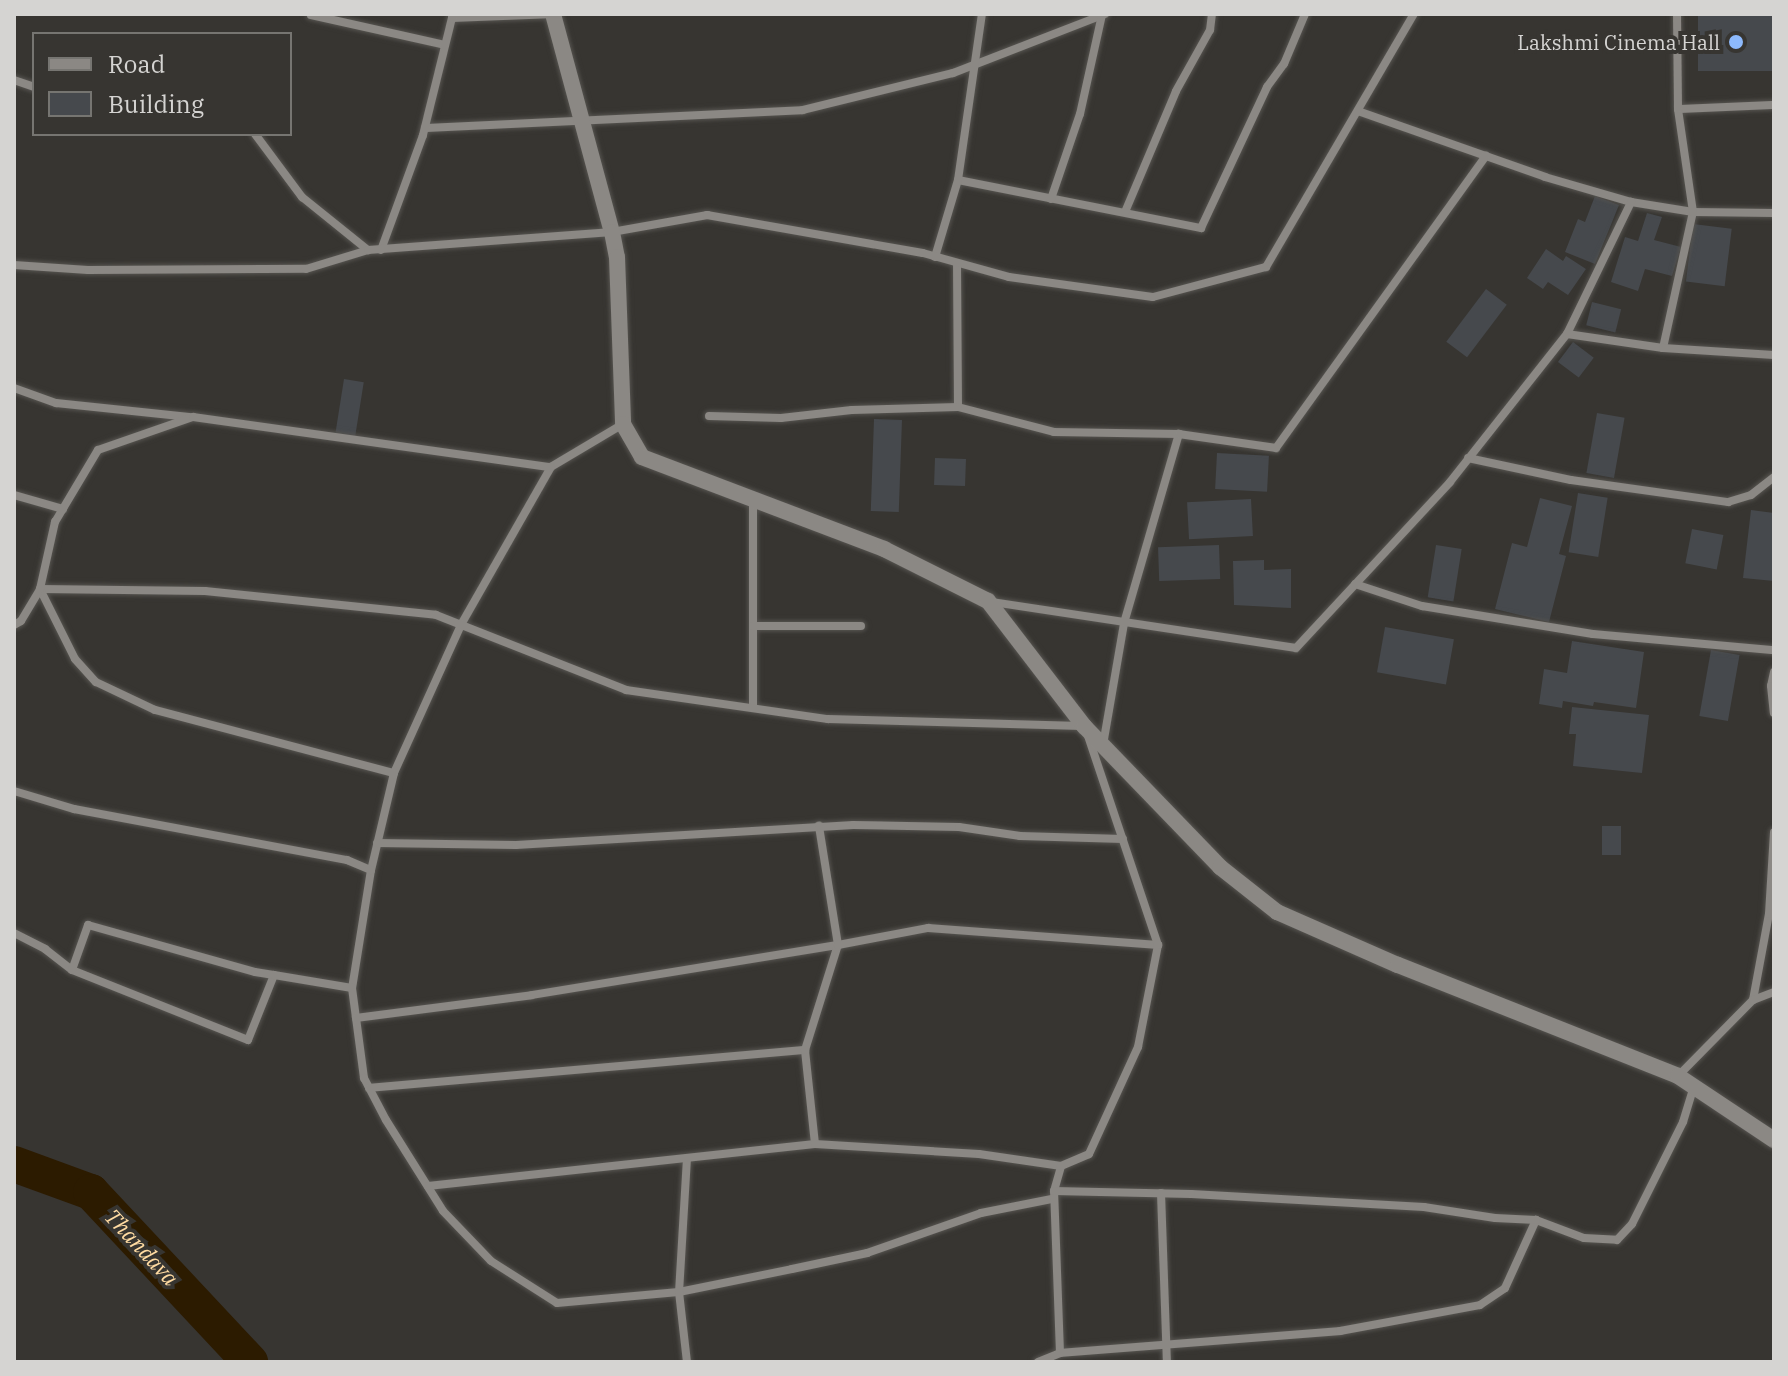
<!DOCTYPE html>
<style>
body{margin:0}
#map{position:relative;width:1788px;height:1376px;overflow:hidden;background:#373531;font-family:"IBM Plex Serif",serif}
div>[style]{position:absolute}
[style*='--x']{left:calc(var(--x)*1px);top:calc(var(--y)*1px);width:calc(var(--w)*1px);rotate:calc(var(--a)*1deg)}
.river>*{height:36px;margin:-18px;padding:0 18px;transform-origin:18px;border-radius:18px;background:#2c1b00}
.building>*{inset:0;background:#46494d;transform-origin:0 0}
.roads{filter:drop-shadow(0 0 2px #565450) drop-shadow(0 0 2px #565450)}
.minor>*{height:8px;margin:-4px;padding:0 4px;transform-origin:4px;border-radius:4px;background:#8b8884}
.secondary>*{height:16px;margin:-8px;padding:0 8px;transform-origin:8px;border-radius:8px;background:#8b8884}
.dots>*{width:22px;height:22px;translate:-50% -50%;box-sizing:border-box;border:4px solid #373531;border-radius:50%}
span{translate:-50% -50%;white-space:nowrap;text-align:center;line-height:1.15;-webkit-text-stroke:8px #373531;paint-order:stroke}
.poi-label{font-size:20px;color:#d5d4d2}
.right{translate:-100% -50%;text-align:right}
.water-label{font-size:22px;color:#ffdba2;font-style:italic}
.frame{position:absolute;inset:0;border:16px solid #d5d4d2;pointer-events:none}
.legend{position:absolute;left:32px;top:32px;width:260px;height:104px;box-sizing:border-box;background:#373531;border:2px solid #767571;margin:0;padding:10px 14px;list-style:none;font-size:24px;color:#d5d4d2}
.legend li{display:flex;align-items:center;gap:16px;height:40px}
.legend b{width:40px;border:2px solid #767571}
</style>
<div id="map">
<div class="river">
<div style="--x:14;--y:1164;--w:82;--a:20"></div>
<div style="--x:91;--y:1192;--w:233;--a:46.9"></div>
</div>
<div class="building">
<div style="left:1698px;top:14px;width:76px;height:57px"></div>
<div style="clip-path:polygon(1595px 196px,1619px 205px,1595px 264px,1565px 252px,1578px 219px,1585px 222px)"></div>
<div style="clip-path:polygon(1647px 213px,1662px 217px,1654px 240px,1681px 247px,1672px 276px,1645px 269px,1638px 291px,1611px 282px,1625px 237px,1638px 241px)"></div>
<div style="left:1693px;top:224px;width:39px;height:58px;rotate:7deg"></div>
<div style="clip-path:polygon(1546px 249px,1563px 261px,1566px 256px,1586px 269px,1568px 295px,1548px 282px,1543px 289px,1527px 278px)"></div>
<div style="left:1486px;top:289px;width:26px;height:66px;rotate:37deg"></div>
<div style="left:1592px;top:302px;width:30px;height:24px;rotate:14deg"></div>
<div style="left:1573px;top:342px;width:26px;height:25px;rotate:37deg"></div>
<div style="left:344px;top:379px;width:20px;height:55px;rotate:9deg"></div>
<div style="left:1597px;top:413px;width:28px;height:61px;rotate:10deg"></div>
<div style="left:874px;top:419px;width:28px;height:92px;rotate:2deg"></div>
<div style="left:1217px;top:453px;width:52px;height:36px;rotate:3deg"></div>
<div style="left:935px;top:458px;width:31px;height:27px;rotate:2deg"></div>
<div style="left:1578px;top:493px;width:30px;height:60px;rotate:9deg"></div>
<div style="clip-path:polygon(1540px 498px,1572px 506px,1559px 554px,1566px 556px,1549px 622px,1495px 609px,1512px 543px,1527px 547px)"></div>
<div style="left:1251px;top:499px;width:37px;height:64px;rotate:87deg"></div>
<div style="clip-path:polygon(1751px 510px,1774px 513px,1774px 581px,1743px 578px)"></div>
<div style="left:1692px;top:529px;width:32px;height:35px;rotate:11deg"></div>
<div style="left:1219px;top:545px;width:34px;height:61px;rotate:88deg"></div>
<div style="left:1436px;top:545px;width:26px;height:53px;rotate:9deg"></div>
<div style="clip-path:polygon(1264px 560px,1264px 570px,1291px 569px,1291px 608px,1234px 605px,1233px 561px)"></div>
<div style="left:1385px;top:627px;width:70px;height:46px;rotate:10deg"></div>
<div style="clip-path:polygon(1572px 641px,1644px 652px,1636px 708px,1594px 702px,1593px 706px,1563px 701px,1562px 708px,1539px 704px,1544px 669px,1567px 673px)"></div>
<div style="left:1711px;top:650px;width:29px;height:67px;rotate:10deg"></div>
<div style="clip-path:polygon(1572px 707px,1649px 715px,1642px 773px,1573px 766px,1576px 734px,1569px 734px)"></div>
<div style="left:1602px;top:826px;width:19px;height:29px"></div>
</div>
<div class="roads">
<div class="minor">
<div style="--x:311;--y:15;--w:137;--a:12.6"></div>
<div style="--x:452;--y:18;--w:103;--a:-2.2"></div>
<div style="--x:14;--y:80;--w:21;--a:19"></div>
<div style="--x:1678;--y:109;--w:96;--a:-2.4"></div>
<div style="--x:1358;--y:111;--w:198;--a:19.4"></div>
<div style="--x:1545;--y:177;--w:90;--a:16.2"></div>
<div style="--x:1631;--y:202;--w:63;--a:9.2"></div>
<div style="--x:1693;--y:212;--w:81;--a:0.7"></div>
<div style="--x:425;--y:128;--w:378;--a:-2.7"></div>
<div style="--x:803;--y:110;--w:154;--a:-13.9"></div>
<div style="--x:953;--y:73;--w:163;--a:-21.2"></div>
<div style="--x:255;--y:134;--w:79;--a:53.3"></div>
<div style="--x:302;--y:197;--w:85;--a:38.8"></div>
<div style="--x:958;--y:180;--w:248;--a:11.2"></div>
<div style="--x:1201;--y:228;--w:156;--a:-64.9"></div>
<div style="--x:1267;--y:87;--w:29;--a:-54"></div>
<div style="--x:1284;--y:64;--w:54;--a:-67.2"></div>
<div style="--x:1051;--y:199;--w:90;--a:-71.2"></div>
<div style="--x:1080;--y:114;--w:101;--a:-77.5"></div>
<div style="--x:1125;--y:212;--w:131;--a:-67.1"></div>
<div style="--x:1176;--y:91;--w:70;--a:-60.9"></div>
<div style="--x:1210;--y:30;--w:16;--a:-83"></div>
<div style="--x:381;--y:250;--w:122;--a:-69.9"></div>
<div style="--x:423;--y:135;--w:125;--a:-76.1"></div>
<div style="--x:935;--y:257;--w:80;--a:-73.4"></div>
<div style="--x:958;--y:180;--w:168;--a:-81.8"></div>
<div style="--x:957;--y:263;--w:144;--a:89.6"></div>
<div style="--x:958;--y:407;--w:99;--a:14.6"></div>
<div style="--x:1054;--y:432;--w:125;--a:0.9"></div>
<div style="--x:14;--y:265;--w:74;--a:3.9"></div>
<div style="--x:88;--y:270;--w:218;--a:-0.3"></div>
<div style="--x:306;--y:269;--w:65;--a:-17"></div>
<div style="--x:368;--y:250;--w:245;--a:-4.2"></div>
<div style="--x:612;--y:232;--w:97;--a:-10.1"></div>
<div style="--x:707;--y:215;--w:219;--a:10"></div>
<div style="--x:923;--y:253;--w:89;--a:15.6"></div>
<div style="--x:1009;--y:277;--w:145;--a:7.9"></div>
<div style="--x:1153;--y:297;--w:117;--a:-14.9"></div>
<div style="--x:1266;--y:267;--w:293;--a:-59.7"></div>
<div style="--x:1567;--y:334;--w:147;--a:-64.1"></div>
<div style="--x:1663;--y:348;--w:139;--a:-77.6"></div>
<div style="--x:1693;--y:212;--w:104;--a:-98.3"></div>
<div style="--x:1678;--y:109;--w:95;--a:-90.6"></div>
<div style="--x:14;--y:388;--w:45;--a:19.7"></div>
<div style="--x:56;--y:403;--w:134;--a:6"></div>
<div style="--x:709;--y:416;--w:72;--a:1.6"></div>
<div style="--x:781;--y:418;--w:71;--a:-6.4"></div>
<div style="--x:852;--y:410;--w:106;--a:-1.6"></div>
<div style="--x:623;--y:424;--w:84;--a:149.2"></div>
<div style="--x:551;--y:467;--w:182;--a:119.7"></div>
<div style="--x:461;--y:625;--w:162;--a:114.4"></div>
<div style="--x:394;--y:773;--w:100;--a:103.3"></div>
<div style="--x:371;--y:870;--w:120;--a:99.1"></div>
<div style="--x:352;--y:988;--w:91;--a:82.4"></div>
<div style="--x:364;--y:1078;--w:47;--a:62.4"></div>
<div style="--x:386;--y:1120;--w:107;--a:57.9"></div>
<div style="--x:443;--y:1211;--w:69;--a:46.2"></div>
<div style="--x:491;--y:1261;--w:78;--a:32.5"></div>
<div style="--x:557;--y:1303;--w:122;--a:-5.2"></div>
<div style="--x:679;--y:1292;--w:115;--a:-11.5"></div>
<div style="--x:792;--y:1269;--w:77;--a:-12"></div>
<div style="--x:867;--y:1253;--w:121;--a:-19.3"></div>
<div style="--x:981;--y:1213;--w:72;--a:-11.2"></div>
<div style="--x:1468;--y:458;--w:105;--a:12.1"></div>
<div style="--x:1571;--y:480;--w:159;--a:8"></div>
<div style="--x:1728;--y:502;--w:24;--a:-17"></div>
<div style="--x:1751;--y:495;--w:29;--a:-38"></div>
<div style="--x:14;--y:495;--w:51;--a:15.9"></div>
<div style="--x:753;--y:500;--w:208;--a:90"></div>
<div style="--x:1355;--y:584;--w:71;--a:18.2"></div>
<div style="--x:1422;--y:606;--w:173;--a:9.3"></div>
<div style="--x:1593;--y:634;--w:182;--a:5.1"></div>
<div style="--x:40;--y:589;--w:165;--a:0.7"></div>
<div style="--x:205;--y:591;--w:232;--a:5.9"></div>
<div style="--x:436;--y:615;--w:204;--a:21.5"></div>
<div style="--x:626;--y:690;--w:204;--a:8.2"></div>
<div style="--x:828;--y:719;--w:254;--a:1.6"></div>
<div style="--x:40;--y:589;--w:78;--a:63.4"></div>
<div style="--x:75;--y:659;--w:31;--a:48"></div>
<div style="--x:96;--y:682;--w:65;--a:25.4"></div>
<div style="--x:155;--y:710;--w:247;--a:14.8"></div>
<div style="--x:992;--y:602;--w:307;--a:8.6"></div>
<div style="--x:1296;--y:648;--w:226;--a:-47.1"></div>
<div style="--x:1450;--y:482;--w:189;--a:-51.7"></div>
<div style="--x:1567;--y:334;--w:97;--a:8.3"></div>
<div style="--x:1663;--y:348;--w:111;--a:3.6"></div>
<div style="--x:14;--y:625;--w:8;--a:-30"></div>
<div style="--x:21;--y:621;--w:37;--a:-59"></div>
<div style="--x:40;--y:589;--w:69;--a:-77.4"></div>
<div style="--x:55;--y:522;--w:84;--a:-59.2"></div>
<div style="--x:98;--y:450;--w:101;--a:-19.2"></div>
<div style="--x:193;--y:417;--w:361;--a:8"></div>
<div style="--x:753;--y:626;--w:108;--a:0"></div>
<div style="--x:1774;--y:672;--w:14;--a:102"></div>
<div style="--x:1771;--y:686;--w:27;--a:84"></div>
<div style="--x:1103;--y:745;--w:124;--a:-80.2"></div>
<div style="--x:1124;--y:623;--w:197;--a:-73.8"></div>
<div style="--x:1179;--y:434;--w:98;--a:8.2"></div>
<div style="--x:1276;--y:448;--w:360;--a:-54.3"></div>
<div style="--x:14;--y:791;--w:63;--a:16.7"></div>
<div style="--x:74;--y:809;--w:278;--a:10.6"></div>
<div style="--x:347;--y:860;--w:26;--a:23"></div>
<div style="--x:377;--y:843;--w:139;--a:0.8"></div>
<div style="--x:516;--y:845;--w:338;--a:-3.4"></div>
<div style="--x:853;--y:825;--w:106;--a:1.1"></div>
<div style="--x:959;--y:827;--w:62;--a:8.4"></div>
<div style="--x:1020;--y:836;--w:103;--a:1.7"></div>
<div style="--x:14;--y:933;--w:35;--a:27"></div>
<div style="--x:45;--y:949;--w:34;--a:38"></div>
<div style="--x:274;--y:975;--w:70;--a:111.8"></div>
<div style="--x:248;--y:1040;--w:189;--a:-158.3"></div>
<div style="--x:72;--y:970;--w:48;--a:-70.4"></div>
<div style="--x:88;--y:925;--w:173;--a:15.7"></div>
<div style="--x:255;--y:972;--w:19;--a:9"></div>
<div style="--x:274;--y:975;--w:79;--a:9.5"></div>
<div style="--x:1753;--y:1000;--w:87;--a:-79.5"></div>
<div style="--x:1769;--y:914;--w:82;--a:-86.5"></div>
<div style="--x:356;--y:1018;--w:177;--a:-7.4"></div>
<div style="--x:532;--y:995;--w:310;--a:-9.3"></div>
<div style="--x:838;--y:945;--w:121;--a:-99.1"></div>
<div style="--x:1678;--y:1076;--w:107;--a:-45.4"></div>
<div style="--x:1753;--y:1000;--w:22;--a:-21"></div>
<div style="--x:369;--y:1088;--w:438;--a:-5"></div>
<div style="--x:815;--y:1144;--w:95;--a:-96.1"></div>
<div style="--x:805;--y:1050;--w:110;--a:-72.6"></div>
<div style="--x:838;--y:945;--w:92;--a:-10.7"></div>
<div style="--x:928;--y:928;--w:231;--a:4.2"></div>
<div style="--x:687;--y:1158;--w:134;--a:93.4"></div>
<div style="--x:679;--y:1292;--w:70;--a:83.5"></div>
<div style="--x:428;--y:1186;--w:389;--a:-6.2"></div>
<div style="--x:815;--y:1144;--w:164;--a:3.5"></div>
<div style="--x:979;--y:1154;--w:83;--a:8.3"></div>
<div style="--x:1161;--y:1193;--w:169;--a:88"></div>
<div style="--x:1536;--y:1220;--w:51;--a:20.6"></div>
<div style="--x:1584;--y:1238;--w:33;--a:3"></div>
<div style="--x:1617;--y:1240;--w:22;--a:-47"></div>
<div style="--x:1632;--y:1224;--w:114;--a:-63.4"></div>
<div style="--x:1683;--y:1122;--w:37;--a:-73"></div>
<div style="--x:1060;--y:1353;--w:162;--a:-92.1"></div>
<div style="--x:1054;--y:1191;--w:26;--a:-74"></div>
<div style="--x:1061;--y:1166;--w:30;--a:-23"></div>
<div style="--x:1089;--y:1154;--w:118;--a:-65.4"></div>
<div style="--x:1138;--y:1047;--w:104;--a:-78.9"></div>
<div style="--x:1158;--y:945;--w:220;--a:-108.5"></div>
<div style="--x:1038;--y:1362;--w:24;--a:-22"></div>
<div style="--x:1060;--y:1353;--w:281;--a:-4.5"></div>
<div style="--x:1340;--y:1331;--w:142;--a:-10.5"></div>
<div style="--x:1480;--y:1305;--w:30;--a:-34"></div>
<div style="--x:1505;--y:1288;--w:75;--a:-65.5"></div>
<div style="--x:1536;--y:1220;--w:41;--a:-177.2"></div>
<div style="--x:1495;--y:1218;--w:72;--a:-171.2"></div>
<div style="--x:1424;--y:1207;--w:233;--a:-176.8"></div>
<div style="--x:1191;--y:1194;--w:137;--a:-178.7"></div>
</div>
<div class="secondary">
<div style="--x:553;--y:14;--w:226;--a:74.9"></div>
<div style="--x:612;--y:232;--w:25;--a:79"></div>
<div style="--x:617;--y:257;--w:167;--a:87.9"></div>
<div style="--x:623;--y:424;--w:38;--a:60"></div>
<div style="--x:642;--y:457;--w:259;--a:20.8"></div>
<div style="--x:884;--y:549;--w:116;--a:26.6"></div>
<div style="--x:988;--y:601;--w:158;--a:52.5"></div>
<div style="--x:1084;--y:726;--w:196;--a:46"></div>
<div style="--x:1220;--y:867;--w:73;--a:38.3"></div>
<div style="--x:1277;--y:912;--w:132;--a:23.7"></div>
<div style="--x:1398;--y:965;--w:301;--a:21.6"></div>
<div style="--x:1678;--y:1076;--w:115;--a:33.7"></div>
</div>
</div>
<div class="dots">
<div style="left:1736px;top:42px;background:#8db9fc"></div>
</div>
<div class="poi-label">
<span class="right" style="left:1720px;top:42px">Lakshmi Cinema Hall</span>
</div>
<div class="water-label">
<span style="left:142px;top:1247px;rotate:47deg">Thandava</span>
</div>
<div class="frame"></div>
<ul class="legend">
<li><b style="height:10px;background:#8b8884"></b>Road</li>
<li><b style="height:22px;background:#46494d"></b>Building</li>
</ul>
</div>
